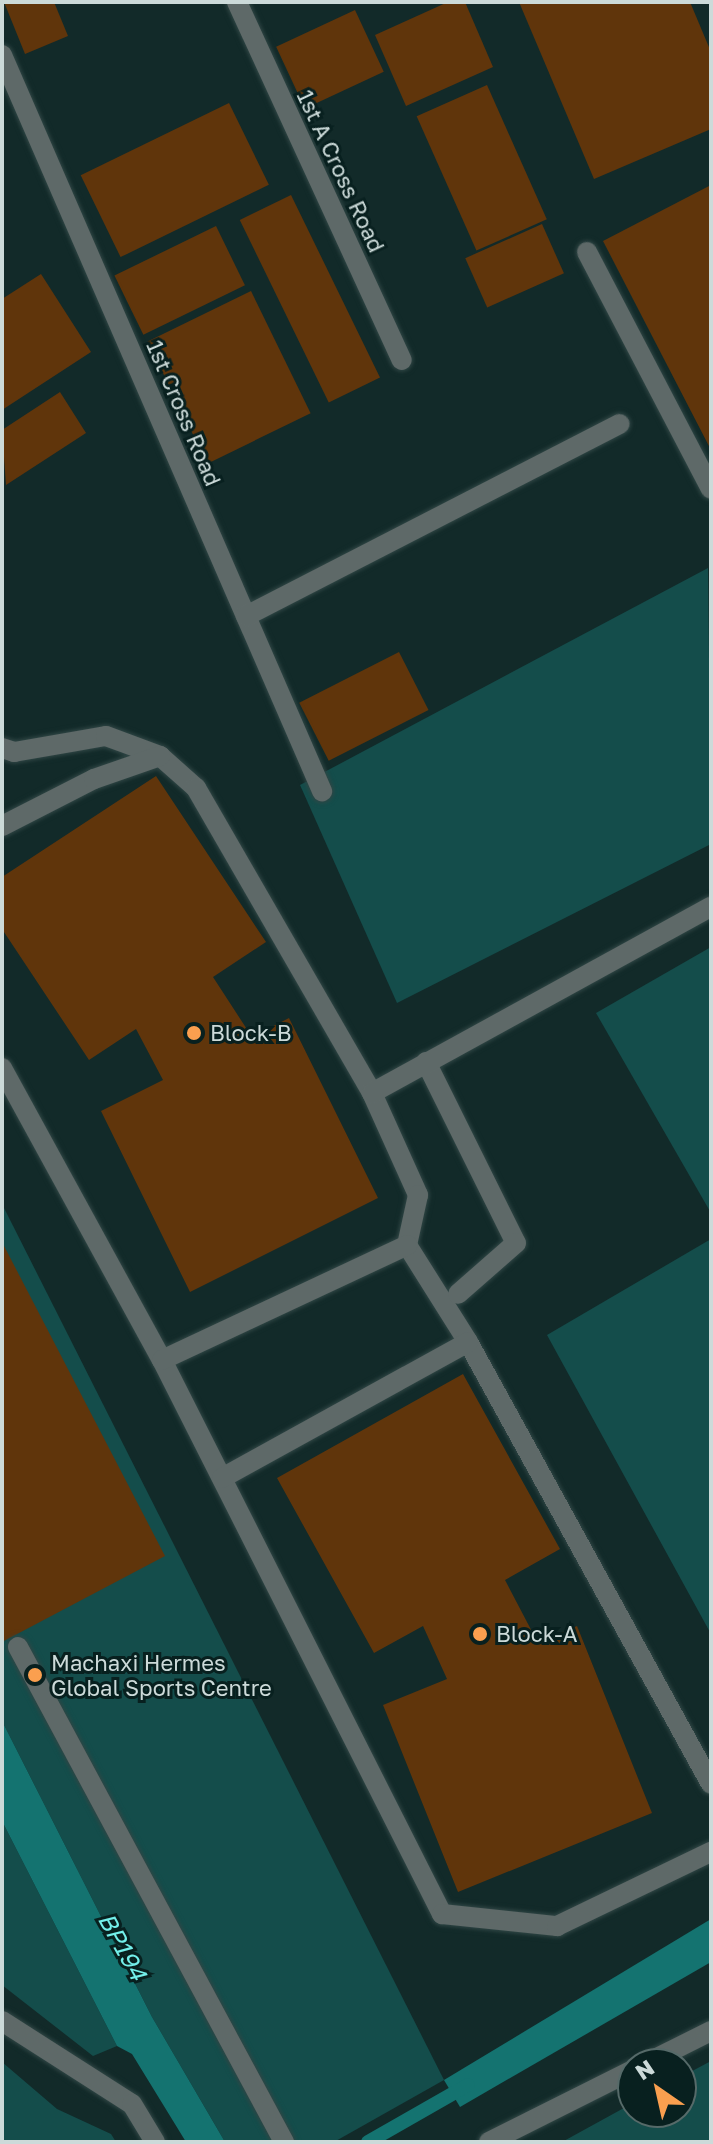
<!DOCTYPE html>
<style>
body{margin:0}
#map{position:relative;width:713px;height:2144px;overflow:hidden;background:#122a29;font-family:"Golos Text",sans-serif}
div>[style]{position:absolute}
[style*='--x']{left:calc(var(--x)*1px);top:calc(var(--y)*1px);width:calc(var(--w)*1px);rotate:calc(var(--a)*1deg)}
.green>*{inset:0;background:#144d4b}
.water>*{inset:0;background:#147370}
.stream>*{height:14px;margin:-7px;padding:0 7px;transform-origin:7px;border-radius:7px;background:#147370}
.building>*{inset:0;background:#60350b;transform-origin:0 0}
.roads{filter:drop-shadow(0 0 2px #304645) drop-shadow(0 0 2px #304645)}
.minor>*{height:20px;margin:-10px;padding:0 10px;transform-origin:10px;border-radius:10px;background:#5e6968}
.dots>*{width:22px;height:22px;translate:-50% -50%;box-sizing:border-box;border:4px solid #08201f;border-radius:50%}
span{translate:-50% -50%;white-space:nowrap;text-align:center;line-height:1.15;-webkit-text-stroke:6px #08201f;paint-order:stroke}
.street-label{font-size:22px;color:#ccdad9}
.poi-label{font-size:22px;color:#ccdad9}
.left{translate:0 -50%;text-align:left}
.water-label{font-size:24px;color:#73efea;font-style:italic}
.frame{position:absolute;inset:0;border:4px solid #ccdad9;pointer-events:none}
.north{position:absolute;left:617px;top:2048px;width:80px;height:80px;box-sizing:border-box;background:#08201f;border:2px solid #566a69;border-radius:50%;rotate:326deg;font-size:22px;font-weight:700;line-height:32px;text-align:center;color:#ccdad9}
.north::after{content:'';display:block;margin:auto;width:28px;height:36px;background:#fa9f4f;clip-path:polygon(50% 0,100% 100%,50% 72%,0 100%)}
</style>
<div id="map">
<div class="green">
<div style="clip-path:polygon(708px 568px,711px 844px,397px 1003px,300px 785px)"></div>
<div style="clip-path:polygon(711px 947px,711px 1213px,596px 1013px)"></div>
<div style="clip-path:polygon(2px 1204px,444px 2080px,334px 2142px,225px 2142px,152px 2017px,2px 1721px)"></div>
<div style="clip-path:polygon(711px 1239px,711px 1634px,547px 1335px)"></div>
<div style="clip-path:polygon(2px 1821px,117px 2046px,93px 2056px,2px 1985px)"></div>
<div style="clip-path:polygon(711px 2061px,711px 2142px,562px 2142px,633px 2103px,633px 2112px,681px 2112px,681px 2077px)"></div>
<div style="clip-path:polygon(2px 2062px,57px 2109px,111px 2134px,116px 2142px,2px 2142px)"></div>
</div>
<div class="water">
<div style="clip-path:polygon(2px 1721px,152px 2017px,225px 2142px,186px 2142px,132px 2054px,117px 2046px,2px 1821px)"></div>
<div style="clip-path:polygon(711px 1919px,711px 1962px,460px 2107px,444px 2080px)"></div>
</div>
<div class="stream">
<div style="--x:368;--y:2142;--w:115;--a:-29.7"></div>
</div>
<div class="building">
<div style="clip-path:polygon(4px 2px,54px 2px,68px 36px,25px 54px)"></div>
<div style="clip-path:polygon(448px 2px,465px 2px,493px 67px,406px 106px,375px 35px)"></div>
<div style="clip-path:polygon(519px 2px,690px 2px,711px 52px,711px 129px,594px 179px)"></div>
<div style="left:355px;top:10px;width:68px;height:87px;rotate:65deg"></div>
<div style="left:487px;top:85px;width:147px;height:77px;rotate:66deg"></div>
<div style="left:229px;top:103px;width:91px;height:165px;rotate:64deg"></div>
<div style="clip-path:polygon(711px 185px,711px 450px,603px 241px)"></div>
<div style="left:291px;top:195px;width:203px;height:57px;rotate:64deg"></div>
<div style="left:542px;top:224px;width:54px;height:84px;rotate:66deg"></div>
<div style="left:216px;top:226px;width:66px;height:113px;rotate:64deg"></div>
<div style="clip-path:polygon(41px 274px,91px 352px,2px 410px,2px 299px)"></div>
<div style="left:251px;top:291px;width:136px;height:115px;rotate:64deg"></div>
<div style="clip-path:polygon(60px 392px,86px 433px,6px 485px,2px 430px)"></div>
<div style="left:399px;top:652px;width:65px;height:112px;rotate:63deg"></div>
<div style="clip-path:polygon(156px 776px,266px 942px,213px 977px,252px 1037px,289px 1018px,378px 1198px,190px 1292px,101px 1111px,163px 1080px,136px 1029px,89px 1060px,2px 929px,2px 877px)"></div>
<div style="clip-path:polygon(2px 1242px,165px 1556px,2px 1642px)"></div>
<div style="clip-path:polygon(463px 1374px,560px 1549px,505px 1580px,538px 1643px,577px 1626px,652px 1813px,458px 1892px,383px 1705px,447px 1679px,423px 1626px,374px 1653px,277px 1478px)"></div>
</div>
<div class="roads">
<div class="minor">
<div style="--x:237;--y:2;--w:394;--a:65.3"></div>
<div style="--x:2;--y:55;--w:803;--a:66.5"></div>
<div style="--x:587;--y:252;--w:267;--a:62.4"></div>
<div style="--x:246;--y:616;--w:420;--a:-27.2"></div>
<div style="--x:2;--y:748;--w:13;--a:18"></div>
<div style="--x:14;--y:752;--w:93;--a:-9.9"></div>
<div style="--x:106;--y:736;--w:58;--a:20.3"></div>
<div style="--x:160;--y:756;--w:48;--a:41.6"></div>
<div style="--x:196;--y:788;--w:352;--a:60"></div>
<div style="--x:372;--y:1093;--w:112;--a:65.7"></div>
<div style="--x:418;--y:1195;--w:51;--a:102.4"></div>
<div style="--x:407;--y:1245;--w:115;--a:57.8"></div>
<div style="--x:468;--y:1342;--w:504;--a:61.2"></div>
<div style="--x:2;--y:826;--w:103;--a:-27.1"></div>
<div style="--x:94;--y:779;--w:70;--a:-19.2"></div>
<div style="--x:426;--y:1062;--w:202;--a:63.6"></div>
<div style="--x:516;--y:1243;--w:77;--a:138.7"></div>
<div style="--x:2;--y:1068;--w:333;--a:61.3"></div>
<div style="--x:162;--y:1360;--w:621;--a:63.19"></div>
<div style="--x:442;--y:1914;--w:116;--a:6"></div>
<div style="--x:557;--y:1926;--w:171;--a:-25.7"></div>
<div style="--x:372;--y:1093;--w:387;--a:-28.8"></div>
<div style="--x:162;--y:1360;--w:271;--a:-25.1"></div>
<div style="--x:222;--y:1478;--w:281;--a:-28.9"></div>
<div style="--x:18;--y:1647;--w:562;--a:61.75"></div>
<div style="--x:2;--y:2021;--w:154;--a:32.6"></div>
<div style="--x:132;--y:2104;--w:44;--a:58.8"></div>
<div style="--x:645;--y:2064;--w:74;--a:-26.6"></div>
<div style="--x:489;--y:2142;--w:161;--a:-26.6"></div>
</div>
</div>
<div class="dots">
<div style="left:194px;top:1033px;background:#fa9f4f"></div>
<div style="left:480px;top:1634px;background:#fa9f4f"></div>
<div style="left:35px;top:1675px;background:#fa9f4f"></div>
</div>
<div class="street-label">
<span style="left:341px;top:171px;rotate:65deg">1st A Cross Road</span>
<span style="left:184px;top:413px;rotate:67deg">1st Cross Road</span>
</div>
<div class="poi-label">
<span class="left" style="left:210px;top:1033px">Block-B</span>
<span class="left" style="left:496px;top:1634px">Block-A</span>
<span class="left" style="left:51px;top:1675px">Machaxi Hermes<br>Global Sports Centre</span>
</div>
<div class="water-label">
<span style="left:123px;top:1946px;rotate:61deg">BP194</span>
</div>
<div class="frame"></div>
<div class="north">N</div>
</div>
